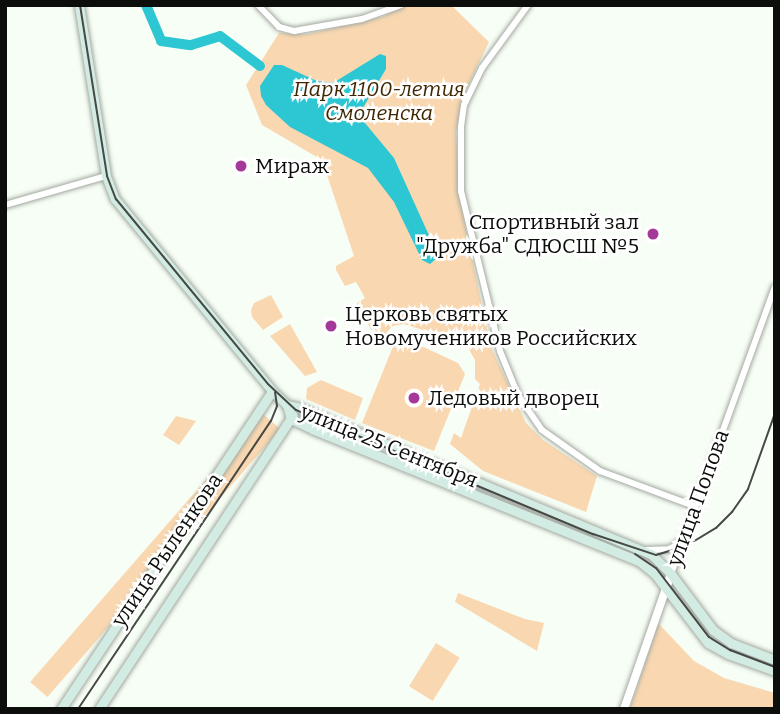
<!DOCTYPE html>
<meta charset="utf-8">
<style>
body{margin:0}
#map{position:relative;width:780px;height:714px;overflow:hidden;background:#f7fef5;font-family:Bitter,serif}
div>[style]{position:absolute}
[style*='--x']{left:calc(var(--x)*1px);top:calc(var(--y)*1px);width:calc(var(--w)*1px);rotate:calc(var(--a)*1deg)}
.green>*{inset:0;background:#f9d8b1;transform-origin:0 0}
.water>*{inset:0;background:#2cc7d3}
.river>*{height:10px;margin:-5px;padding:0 5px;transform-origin:5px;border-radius:5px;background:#2cc7d3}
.roads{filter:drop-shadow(0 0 2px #a3a9a1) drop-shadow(0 0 2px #a3a9a1)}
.minor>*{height:6px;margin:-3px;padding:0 3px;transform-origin:3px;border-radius:3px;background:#fff}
.tertiary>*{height:8px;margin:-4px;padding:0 4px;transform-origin:4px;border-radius:4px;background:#fff}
.secondary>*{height:9px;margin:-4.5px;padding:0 4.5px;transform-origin:4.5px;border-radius:4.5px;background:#d2ece3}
.tram>*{height:2px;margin:-1px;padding:0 1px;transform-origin:1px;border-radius:1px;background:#464945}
.dots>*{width:19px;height:19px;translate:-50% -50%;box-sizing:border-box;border:4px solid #fff;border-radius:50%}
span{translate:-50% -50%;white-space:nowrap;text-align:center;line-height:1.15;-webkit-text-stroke:5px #fff;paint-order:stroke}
.park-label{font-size:21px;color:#3f2602;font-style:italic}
.poi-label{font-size:21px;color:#0c0e0b}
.left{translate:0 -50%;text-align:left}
.right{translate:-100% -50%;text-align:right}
.street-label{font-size:21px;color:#0c0e0b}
.frame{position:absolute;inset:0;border:7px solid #0c0e0b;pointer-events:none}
</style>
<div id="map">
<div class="green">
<div style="clip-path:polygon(406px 5px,451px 5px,489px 42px,466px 90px,456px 132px,459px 190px,465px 225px,491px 347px,526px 423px,543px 440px,597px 476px,586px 512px,483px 471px,450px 444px,454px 433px,461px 438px,480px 384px,475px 379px,475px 360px,466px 344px,404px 324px,393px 326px,387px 332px,381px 346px,356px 304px,365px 298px,356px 282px,345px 286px,336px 270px,336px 266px,354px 256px,322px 160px,262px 125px,246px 85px,279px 33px,308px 34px,382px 17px)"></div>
<div style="clip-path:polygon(271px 295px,283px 317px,263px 330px,252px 317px,251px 310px,254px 303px)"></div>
<div style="clip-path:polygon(290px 324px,317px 372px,305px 376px,270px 336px)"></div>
<div style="clip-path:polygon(401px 342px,415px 343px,458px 363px,465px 374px,434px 451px,362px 423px,394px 344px)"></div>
<div style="clip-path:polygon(321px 380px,363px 398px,355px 420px,306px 399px,307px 388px)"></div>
<div style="left:263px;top:414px;width:23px;height:355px;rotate:41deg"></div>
<div style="clip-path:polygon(176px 416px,196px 421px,179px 445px,163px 435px)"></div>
<div style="clip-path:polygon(458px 593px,525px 619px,544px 623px,537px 651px,455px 602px)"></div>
<div style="clip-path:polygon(658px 623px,694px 661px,724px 678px,775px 693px,775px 709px,630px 709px)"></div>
<div style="left:436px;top:643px;width:28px;height:51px;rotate:32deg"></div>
</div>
<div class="water">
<div style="clip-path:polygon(380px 54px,386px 56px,386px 69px,361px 111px,360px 117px,394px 158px,437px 253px,437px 258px,430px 264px,422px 260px,394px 202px,368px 168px,290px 127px,266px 105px,261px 96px,260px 86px,274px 65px,282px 65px,317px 81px,333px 83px)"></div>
</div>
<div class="river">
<div style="--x:146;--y:5;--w:39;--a:67"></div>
<div style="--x:161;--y:41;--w:30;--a:8"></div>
<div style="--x:191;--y:45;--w:30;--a:-17"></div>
<div style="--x:220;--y:36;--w:50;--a:36.9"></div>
</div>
<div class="roads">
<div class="minor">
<div style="--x:258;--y:5;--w:30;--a:46"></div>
<div style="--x:279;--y:27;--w:16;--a:15"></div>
<div style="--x:294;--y:31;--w:69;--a:-10"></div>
<div style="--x:362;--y:19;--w:41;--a:-19.7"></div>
<div style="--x:528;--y:5;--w:78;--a:126.1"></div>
<div style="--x:482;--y:68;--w:41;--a:115.9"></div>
<div style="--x:464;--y:105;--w:22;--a:98"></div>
<div style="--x:461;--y:127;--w:64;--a:90"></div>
<div style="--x:461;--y:191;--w:165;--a:76.3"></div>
<div style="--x:500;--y:351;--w:48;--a:67.8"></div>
<div style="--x:518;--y:395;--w:42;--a:55.6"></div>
<div style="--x:542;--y:430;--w:71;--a:35.3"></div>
<div style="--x:600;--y:471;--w:100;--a:20.4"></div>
<div style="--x:5;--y:205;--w:105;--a:-16"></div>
<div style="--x:647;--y:550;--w:23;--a:-2"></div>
<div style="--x:670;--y:549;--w:12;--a:-35"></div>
<div style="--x:671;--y:574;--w:305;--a:-70.1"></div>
</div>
<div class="tertiary">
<div style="--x:624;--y:709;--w:143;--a:-70.8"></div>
</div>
<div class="secondary">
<div style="--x:79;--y:5;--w:173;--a:81"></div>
<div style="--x:106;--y:176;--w:25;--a:69"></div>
<div style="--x:115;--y:199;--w:248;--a:50.7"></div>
<div style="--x:272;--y:391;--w:21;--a:43"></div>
<div style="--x:287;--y:405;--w:10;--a:11"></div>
<div style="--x:297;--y:407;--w:385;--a:22.6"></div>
<div style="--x:652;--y:555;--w:27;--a:45"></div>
<div style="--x:671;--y:574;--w:70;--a:53.1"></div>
<div style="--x:713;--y:630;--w:22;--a:36"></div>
<div style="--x:731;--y:643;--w:47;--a:21.1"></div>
<div style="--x:287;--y:405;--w:15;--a:74"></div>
<div style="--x:291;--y:419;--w:23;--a:25"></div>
<div style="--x:312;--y:429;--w:353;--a:22"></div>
<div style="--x:639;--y:561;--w:21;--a:39"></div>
<div style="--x:655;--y:574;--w:87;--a:52.5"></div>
<div style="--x:708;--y:643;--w:23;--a:29"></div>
<div style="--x:728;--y:654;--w:50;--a:19.9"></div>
<div style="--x:61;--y:709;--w:382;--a:-56.4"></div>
<div style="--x:99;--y:709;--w:352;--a:-56.6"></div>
</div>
</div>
<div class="tram">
<div style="--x:80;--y:5;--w:173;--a:81"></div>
<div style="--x:107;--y:176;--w:25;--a:69"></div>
<div style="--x:116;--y:199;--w:239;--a:50.6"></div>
<div style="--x:268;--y:384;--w:38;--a:43"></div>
<div style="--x:296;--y:410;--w:322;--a:22.7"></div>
<div style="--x:593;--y:534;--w:66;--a:18.4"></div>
<div style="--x:656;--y:555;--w:31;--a:-17"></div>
<div style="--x:686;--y:546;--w:35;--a:-31"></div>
<div style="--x:716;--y:528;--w:23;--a:-45"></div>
<div style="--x:732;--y:512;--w:28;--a:-55"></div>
<div style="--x:748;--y:489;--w:81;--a:-70.4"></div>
<div style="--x:635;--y:554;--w:25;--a:34"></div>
<div style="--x:656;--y:568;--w:87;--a:52.5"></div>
<div style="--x:709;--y:637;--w:25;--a:32"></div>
<div style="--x:730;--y:650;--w:48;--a:20.7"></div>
<div style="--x:78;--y:709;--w:347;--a:-56.2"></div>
<div style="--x:271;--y:421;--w:16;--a:-68"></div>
<div style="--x:277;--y:406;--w:14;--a:-98"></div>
</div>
<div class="dots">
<div style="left:241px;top:166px;background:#a4399a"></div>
<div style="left:653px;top:234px;background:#a4399a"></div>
<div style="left:331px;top:326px;background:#a4399a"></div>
<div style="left:414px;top:398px;background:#a4399a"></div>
</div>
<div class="park-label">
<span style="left:379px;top:101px">Парк 1100-летия<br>Смоленска</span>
</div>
<div class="poi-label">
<span class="left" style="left:255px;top:166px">Мираж</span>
<span class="right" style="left:639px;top:234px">Спортивный зал<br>"Дружба" СДЮСШ №5</span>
<span class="left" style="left:345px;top:326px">Церковь святых<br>Новомучеников Российских</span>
<span class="left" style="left:428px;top:398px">Ледовый дворец</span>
</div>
<div class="street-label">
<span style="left:389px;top:446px;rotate:22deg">улица 25 Сентября</span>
<span style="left:698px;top:498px;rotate:-70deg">улица Попова</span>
<span style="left:167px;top:550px;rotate:-56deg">улица Рыленкова</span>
</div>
<div class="frame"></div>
</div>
